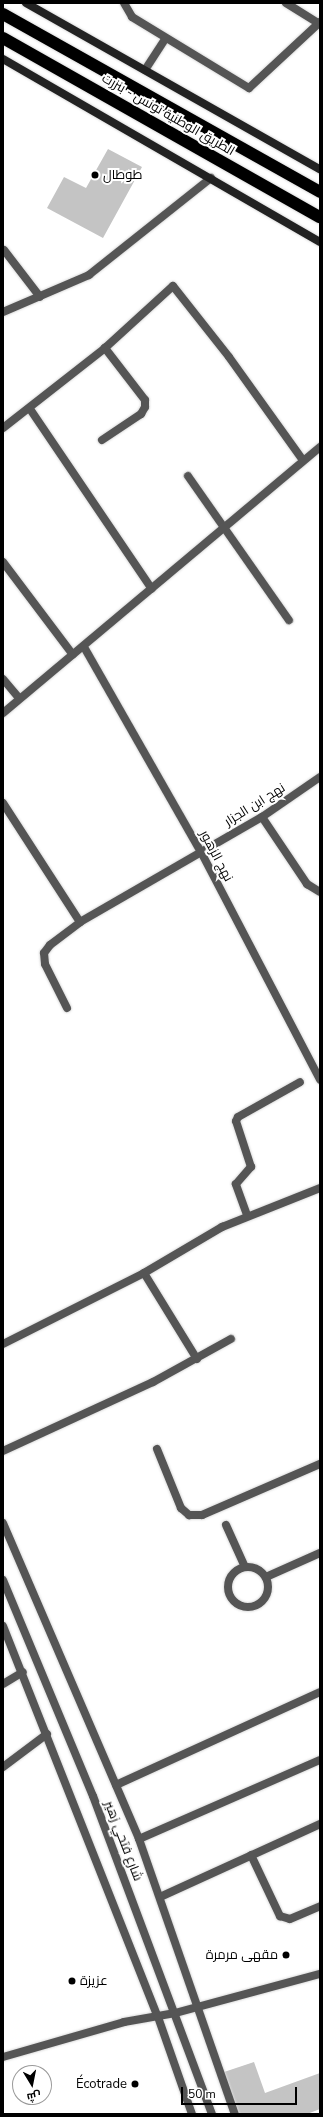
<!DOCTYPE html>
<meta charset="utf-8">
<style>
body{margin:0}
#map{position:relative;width:323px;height:2117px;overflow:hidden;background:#fff;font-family:"Nunito Sans",Cairo,sans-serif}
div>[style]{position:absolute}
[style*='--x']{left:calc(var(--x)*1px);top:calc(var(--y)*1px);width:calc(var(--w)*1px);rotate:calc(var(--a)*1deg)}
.building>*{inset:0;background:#c4c4c4}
.roads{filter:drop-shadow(0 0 1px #dbdbdb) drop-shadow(0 0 1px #dbdbdb)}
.minor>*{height:8px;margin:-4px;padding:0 4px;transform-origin:4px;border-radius:4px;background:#555}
.minor>.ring{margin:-4px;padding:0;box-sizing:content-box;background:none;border:8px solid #555;border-radius:50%}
.tertiary>*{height:8px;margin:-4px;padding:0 4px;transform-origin:4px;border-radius:4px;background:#555}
.secondary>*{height:8px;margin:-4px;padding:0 4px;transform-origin:4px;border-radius:4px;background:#222}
.motorway>*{height:12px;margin:-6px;padding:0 6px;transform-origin:6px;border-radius:6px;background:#000}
.dots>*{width:11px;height:11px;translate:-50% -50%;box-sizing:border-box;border:2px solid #fff;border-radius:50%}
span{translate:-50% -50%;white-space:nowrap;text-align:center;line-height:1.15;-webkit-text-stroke:4px #fff;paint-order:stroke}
.street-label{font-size:13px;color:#000}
.poi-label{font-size:13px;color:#000}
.left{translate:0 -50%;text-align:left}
.right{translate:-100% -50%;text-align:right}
.frame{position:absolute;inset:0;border:4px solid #000;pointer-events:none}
.north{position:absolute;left:12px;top:2065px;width:40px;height:40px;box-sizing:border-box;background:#fff;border:1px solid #999;border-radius:50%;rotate:170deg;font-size:11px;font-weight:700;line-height:16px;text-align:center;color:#000}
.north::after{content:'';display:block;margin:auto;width:14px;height:18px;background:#000;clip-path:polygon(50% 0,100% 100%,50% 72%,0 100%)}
.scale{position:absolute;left:181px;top:2087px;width:116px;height:18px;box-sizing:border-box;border:2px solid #000;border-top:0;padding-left:5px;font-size:12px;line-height:14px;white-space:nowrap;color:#000;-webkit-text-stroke:3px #fff;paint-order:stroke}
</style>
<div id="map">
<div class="building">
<div style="clip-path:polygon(108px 149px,142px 167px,103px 238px,47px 208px,64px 177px,86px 188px)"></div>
<div style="clip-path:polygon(254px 2062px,265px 2093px,320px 2073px,320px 2109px,307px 2114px,238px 2114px,224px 2072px)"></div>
</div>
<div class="roads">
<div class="minor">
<div style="--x:124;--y:3;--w:16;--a:60"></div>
<div style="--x:132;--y:17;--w:137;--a:31.3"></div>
<div style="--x:249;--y:88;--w:97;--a:-42.9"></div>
<div style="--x:286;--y:3;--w:39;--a:32"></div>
<div style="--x:145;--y:70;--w:38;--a:-57"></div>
<div style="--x:4;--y:250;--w:59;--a:52.5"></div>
<div style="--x:3;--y:312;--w:94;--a:-23.3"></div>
<div style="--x:89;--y:275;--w:156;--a:-38.5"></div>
<div style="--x:30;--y:409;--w:217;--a:55.9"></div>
<div style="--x:3;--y:428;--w:130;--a:-38.1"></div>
<div style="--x:105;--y:348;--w:92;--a:-42.4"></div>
<div style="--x:173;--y:286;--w:90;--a:51.7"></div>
<div style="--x:229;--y:357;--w:125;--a:54.4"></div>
<div style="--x:102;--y:440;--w:47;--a:-33.7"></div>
<div style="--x:141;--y:414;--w:8;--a:-60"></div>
<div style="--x:145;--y:407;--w:7;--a:-90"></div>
<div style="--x:145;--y:400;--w:66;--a:-127.6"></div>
<div style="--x:188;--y:476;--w:176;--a:55"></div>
<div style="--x:3;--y:562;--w:116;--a:53"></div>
<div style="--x:84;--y:647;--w:236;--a:60.3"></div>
<div style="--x:201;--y:852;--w:257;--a:62.4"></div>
<div style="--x:3;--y:679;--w:25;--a:50"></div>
<div style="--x:3;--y:713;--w:414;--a:-40"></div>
<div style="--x:3;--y:803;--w:142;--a:57.1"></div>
<div style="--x:262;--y:817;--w:81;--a:56.1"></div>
<div style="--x:307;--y:884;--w:15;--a:32"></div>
<div style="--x:67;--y:1008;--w:49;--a:-116.6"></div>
<div style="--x:45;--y:964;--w:11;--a:-95"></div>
<div style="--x:44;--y:953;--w:10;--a:-53"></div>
<div style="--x:50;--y:945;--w:38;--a:-37"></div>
<div style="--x:80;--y:922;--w:210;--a:-30"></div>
<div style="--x:262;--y:817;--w:70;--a:-34.6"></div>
<div style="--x:247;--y:1215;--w:33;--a:-110"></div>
<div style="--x:236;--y:1184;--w:23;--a:-49"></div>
<div style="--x:251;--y:1167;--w:48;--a:-108.1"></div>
<div style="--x:236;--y:1121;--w:4;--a:-63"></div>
<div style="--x:238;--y:1117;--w:71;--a:-29.4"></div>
<div style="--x:144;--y:1273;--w:101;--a:58.4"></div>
<div style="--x:3;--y:1344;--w:158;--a:-26.7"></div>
<div style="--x:144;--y:1273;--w:91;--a:-30.5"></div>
<div style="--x:222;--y:1227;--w:105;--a:-21.7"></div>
<div style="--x:157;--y:1449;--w:64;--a:67.9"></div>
<div style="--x:181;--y:1508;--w:11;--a:41"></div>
<div style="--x:189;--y:1515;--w:13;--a:0"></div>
<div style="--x:202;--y:1515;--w:129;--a:-23.4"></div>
<div style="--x:3;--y:1451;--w:165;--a:-24.7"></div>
<div style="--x:153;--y:1382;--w:89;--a:-28.9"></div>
<div style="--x:3;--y:1523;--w:344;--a:66.7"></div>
<div style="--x:139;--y:1839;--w:291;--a:70.8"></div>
<div style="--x:226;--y:1525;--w:46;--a:65.7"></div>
<div class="ring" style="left:228px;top:1567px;width:32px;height:32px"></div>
<div style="--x:266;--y:1577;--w:59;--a:-24"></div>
<div style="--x:3;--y:1684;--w:23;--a:-31"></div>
<div style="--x:3;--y:1767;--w:55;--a:-36.9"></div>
<div style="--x:116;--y:1785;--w:224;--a:-24.5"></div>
<div style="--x:139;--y:1839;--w:197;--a:-23.6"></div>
<div style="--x:251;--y:1855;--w:68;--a:64.6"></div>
<div style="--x:280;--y:1916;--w:10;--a:17"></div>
<div style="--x:290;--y:1919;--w:33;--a:-23"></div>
<div style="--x:160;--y:1897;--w:176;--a:-24.5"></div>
<div style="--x:3;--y:2057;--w:126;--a:-16.1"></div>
<div style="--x:124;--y:2022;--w:52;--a:-10"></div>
<div style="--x:175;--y:2013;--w:150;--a:-15.1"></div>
</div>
<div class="tertiary">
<div style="--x:3;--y:1580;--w:234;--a:67.4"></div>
<div style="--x:93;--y:1796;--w:340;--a:69.5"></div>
<div style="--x:3;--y:1626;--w:421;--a:68.4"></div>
<div style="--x:158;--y:2017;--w:103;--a:70.7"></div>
</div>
<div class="secondary">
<div style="--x:26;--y:3;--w:338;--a:29.5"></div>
<div style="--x:3;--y:59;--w:366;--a:30"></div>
</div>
<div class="motorway">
<div style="--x:3;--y:14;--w:364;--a:29.3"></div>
<div style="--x:3;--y:38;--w:364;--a:29.5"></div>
</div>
</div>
<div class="dots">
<div style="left:95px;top:175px;background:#000"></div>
<div style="left:286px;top:1955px;background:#000"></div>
<div style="left:72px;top:1981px;background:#000"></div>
<div style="left:135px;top:2084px;background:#000"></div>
</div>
<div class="street-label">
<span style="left:168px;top:115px;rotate:30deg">الطريق الوطنية تونس - بنزرت</span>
<span style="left:255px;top:805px;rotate:-32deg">نهج ابن الجزار</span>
<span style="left:216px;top:856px;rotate:62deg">نهج الزهور</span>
<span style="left:123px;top:1841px;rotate:69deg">شارع فتحي زهير</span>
</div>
<div class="poi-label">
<span class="left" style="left:103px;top:175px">طوطال</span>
<span class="right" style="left:278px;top:1955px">مقهى مرمرة</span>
<span class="left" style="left:80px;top:1981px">عزيزة</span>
<span class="right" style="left:127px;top:2084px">Écotrade</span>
</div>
<div class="frame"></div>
<div class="north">ش</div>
<div class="scale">50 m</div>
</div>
